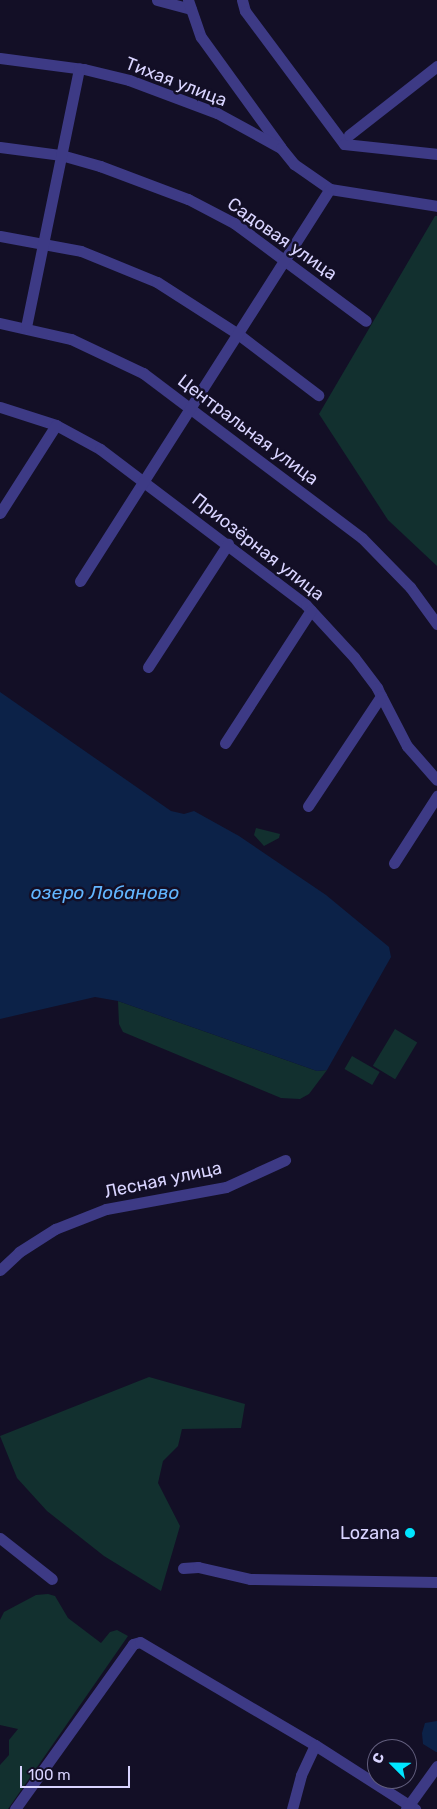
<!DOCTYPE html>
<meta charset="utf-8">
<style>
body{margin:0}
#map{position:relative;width:437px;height:1809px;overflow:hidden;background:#130f26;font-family:Rubik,sans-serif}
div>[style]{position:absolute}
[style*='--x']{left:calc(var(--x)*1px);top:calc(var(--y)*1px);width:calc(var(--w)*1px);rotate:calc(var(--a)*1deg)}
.green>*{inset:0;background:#12302f;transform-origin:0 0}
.water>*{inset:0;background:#0c2248}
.minor>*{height:11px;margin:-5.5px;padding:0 5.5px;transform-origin:5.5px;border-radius:5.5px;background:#3d3a85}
.dots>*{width:14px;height:14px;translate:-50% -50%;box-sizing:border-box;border:2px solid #130f26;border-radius:50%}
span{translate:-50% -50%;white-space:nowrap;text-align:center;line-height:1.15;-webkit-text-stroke:5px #130f26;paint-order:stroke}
.street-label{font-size:18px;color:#d9d4ff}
.poi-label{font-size:18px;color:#d9d4ff}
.right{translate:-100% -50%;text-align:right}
.water-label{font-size:19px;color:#62b6ff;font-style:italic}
.north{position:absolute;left:367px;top:1739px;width:50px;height:50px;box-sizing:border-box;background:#130f26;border:1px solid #625e7d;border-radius:50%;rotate:293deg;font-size:14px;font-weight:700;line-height:20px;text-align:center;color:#d9d4ff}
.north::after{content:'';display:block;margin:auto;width:18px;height:22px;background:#00e5ff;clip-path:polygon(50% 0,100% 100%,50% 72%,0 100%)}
.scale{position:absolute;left:20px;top:1766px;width:110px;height:22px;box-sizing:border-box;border:2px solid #d9d4ff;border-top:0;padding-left:6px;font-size:15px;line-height:18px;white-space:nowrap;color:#d9d4ff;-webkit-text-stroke:4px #130f26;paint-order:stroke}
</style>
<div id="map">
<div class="green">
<div style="clip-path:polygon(435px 216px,437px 216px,437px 566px,388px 520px,319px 414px)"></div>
<div style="clip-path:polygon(256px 828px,280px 834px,279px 838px,264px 846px,254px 835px)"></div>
<div style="clip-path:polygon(118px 1001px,317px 1071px,327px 1070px,309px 1094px,300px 1099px,281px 1098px,123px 1032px,119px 1024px)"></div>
<div style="left:395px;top:1029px;width:26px;height:43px;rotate:31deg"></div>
<div style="left:352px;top:1056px;width:32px;height:15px;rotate:30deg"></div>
<div style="clip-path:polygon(149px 1377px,245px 1404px,241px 1428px,182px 1429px,178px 1446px,163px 1461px,158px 1483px,180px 1526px,161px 1591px,104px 1556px,47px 1511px,17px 1478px,0 1436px)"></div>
<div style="clip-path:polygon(48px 1594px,55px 1596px,68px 1618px,101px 1643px,110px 1632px,117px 1630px,128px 1636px,8px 1809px,0 1809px,0 1765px,9px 1755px,9px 1740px,18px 1729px,0 1725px,0 1620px,4px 1612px,36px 1595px)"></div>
</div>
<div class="water">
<div style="clip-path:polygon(0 692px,171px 811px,184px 814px,194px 811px,239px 836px,326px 895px,389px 947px,391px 957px,327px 1070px,317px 1071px,118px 1001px,95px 997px,0 1019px)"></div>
<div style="clip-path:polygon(437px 1721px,437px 1752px,436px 1752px,423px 1744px,422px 1733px,425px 1723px)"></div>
</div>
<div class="minor">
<div style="--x:157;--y:0;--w:35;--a:15"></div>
<div style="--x:188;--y:0;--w:39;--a:71"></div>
<div style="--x:201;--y:37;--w:135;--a:54.1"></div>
<div style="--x:242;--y:0;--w:11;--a:75"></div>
<div style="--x:245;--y:11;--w:166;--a:53.3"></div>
<div style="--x:344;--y:144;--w:94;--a:6.1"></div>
<div style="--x:0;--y:58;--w:85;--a:7.5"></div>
<div style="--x:84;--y:69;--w:46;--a:13.7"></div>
<div style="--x:129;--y:80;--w:94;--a:20.6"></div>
<div style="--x:217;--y:113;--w:73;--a:28.7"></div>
<div style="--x:281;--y:148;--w:21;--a:51"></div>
<div style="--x:294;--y:164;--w:44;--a:34.8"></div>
<div style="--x:330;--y:189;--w:108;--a:9"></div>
<div style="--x:349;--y:135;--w:112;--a:-38.1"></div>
<div style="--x:0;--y:147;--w:62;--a:7.5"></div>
<div style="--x:61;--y:155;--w:41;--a:15.8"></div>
<div style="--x:100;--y:166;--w:94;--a:20.6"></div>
<div style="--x:188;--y:199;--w:52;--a:27.6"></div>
<div style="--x:234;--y:223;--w:164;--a:36.6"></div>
<div style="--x:0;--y:236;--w:82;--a:10.5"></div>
<div style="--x:81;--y:251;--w:82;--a:22.2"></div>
<div style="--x:157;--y:282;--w:96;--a:32.7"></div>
<div style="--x:238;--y:334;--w:101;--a:37.3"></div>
<div style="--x:0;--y:323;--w:73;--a:12.7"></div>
<div style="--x:71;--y:339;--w:80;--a:25.3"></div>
<div style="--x:143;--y:373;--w:274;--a:37"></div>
<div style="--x:362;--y:538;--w:69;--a:45.6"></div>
<div style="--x:410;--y:587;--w:46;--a:53.9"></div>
<div style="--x:26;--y:327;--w:264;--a:-78.4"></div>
<div style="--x:0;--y:407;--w:59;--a:17.8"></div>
<div style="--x:56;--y:425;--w:50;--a:28.6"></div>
<div style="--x:100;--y:449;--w:258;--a:37.1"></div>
<div style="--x:306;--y:605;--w:71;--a:47.3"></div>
<div style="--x:354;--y:657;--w:39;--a:53"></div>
<div style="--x:377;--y:688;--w:65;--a:62.7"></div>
<div style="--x:407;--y:746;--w:45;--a:48.6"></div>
<div style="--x:0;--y:513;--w:104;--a:-57.5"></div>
<div style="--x:80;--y:581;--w:465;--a:-57.5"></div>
<div style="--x:148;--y:667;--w:147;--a:-57"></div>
<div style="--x:225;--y:743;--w:158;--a:-57.1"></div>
<div style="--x:308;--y:806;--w:132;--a:-56.4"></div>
<div style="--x:394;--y:863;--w:80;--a:-57.3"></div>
<div style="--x:0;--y:1270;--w:26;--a:-43"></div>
<div style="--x:19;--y:1252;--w:43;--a:-32.6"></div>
<div style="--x:55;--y:1229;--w:55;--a:-21.4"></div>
<div style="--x:106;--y:1209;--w:122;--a:-10.4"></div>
<div style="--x:226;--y:1187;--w:65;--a:-24.6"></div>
<div style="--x:0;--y:1538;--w:66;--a:38.3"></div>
<div style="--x:183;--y:1568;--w:15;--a:-4"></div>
<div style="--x:198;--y:1567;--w:53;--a:13"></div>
<div style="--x:250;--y:1579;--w:187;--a:0.9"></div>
<div style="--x:15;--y:1809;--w:203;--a:-54.4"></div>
<div style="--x:133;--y:1644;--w:7;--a:-16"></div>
<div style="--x:140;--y:1642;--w:203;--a:30.5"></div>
<div style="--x:315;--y:1745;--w:119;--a:32.6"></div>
<div style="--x:292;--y:1809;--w:35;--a:-75"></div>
<div style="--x:301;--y:1775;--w:33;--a:-65"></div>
<div style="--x:406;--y:1809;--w:53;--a:-54.2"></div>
</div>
<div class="dots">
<div style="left:410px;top:1533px;background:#00e5ff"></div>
</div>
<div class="street-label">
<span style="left:176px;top:82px;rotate:21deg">Тихая улица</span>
<span style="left:282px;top:239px;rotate:35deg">Садовая улица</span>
<span style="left:248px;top:430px;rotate:37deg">Центральная улица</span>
<span style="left:258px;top:547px;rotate:38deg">Приозёрная улица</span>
<span style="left:163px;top:1180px;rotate:-12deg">Лесная улица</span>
</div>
<div class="poi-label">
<span class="right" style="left:400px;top:1533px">Lozana</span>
</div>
<div class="water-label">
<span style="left:105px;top:893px">озеро Лобаново</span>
</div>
<div class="north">С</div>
<div class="scale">100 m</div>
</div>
